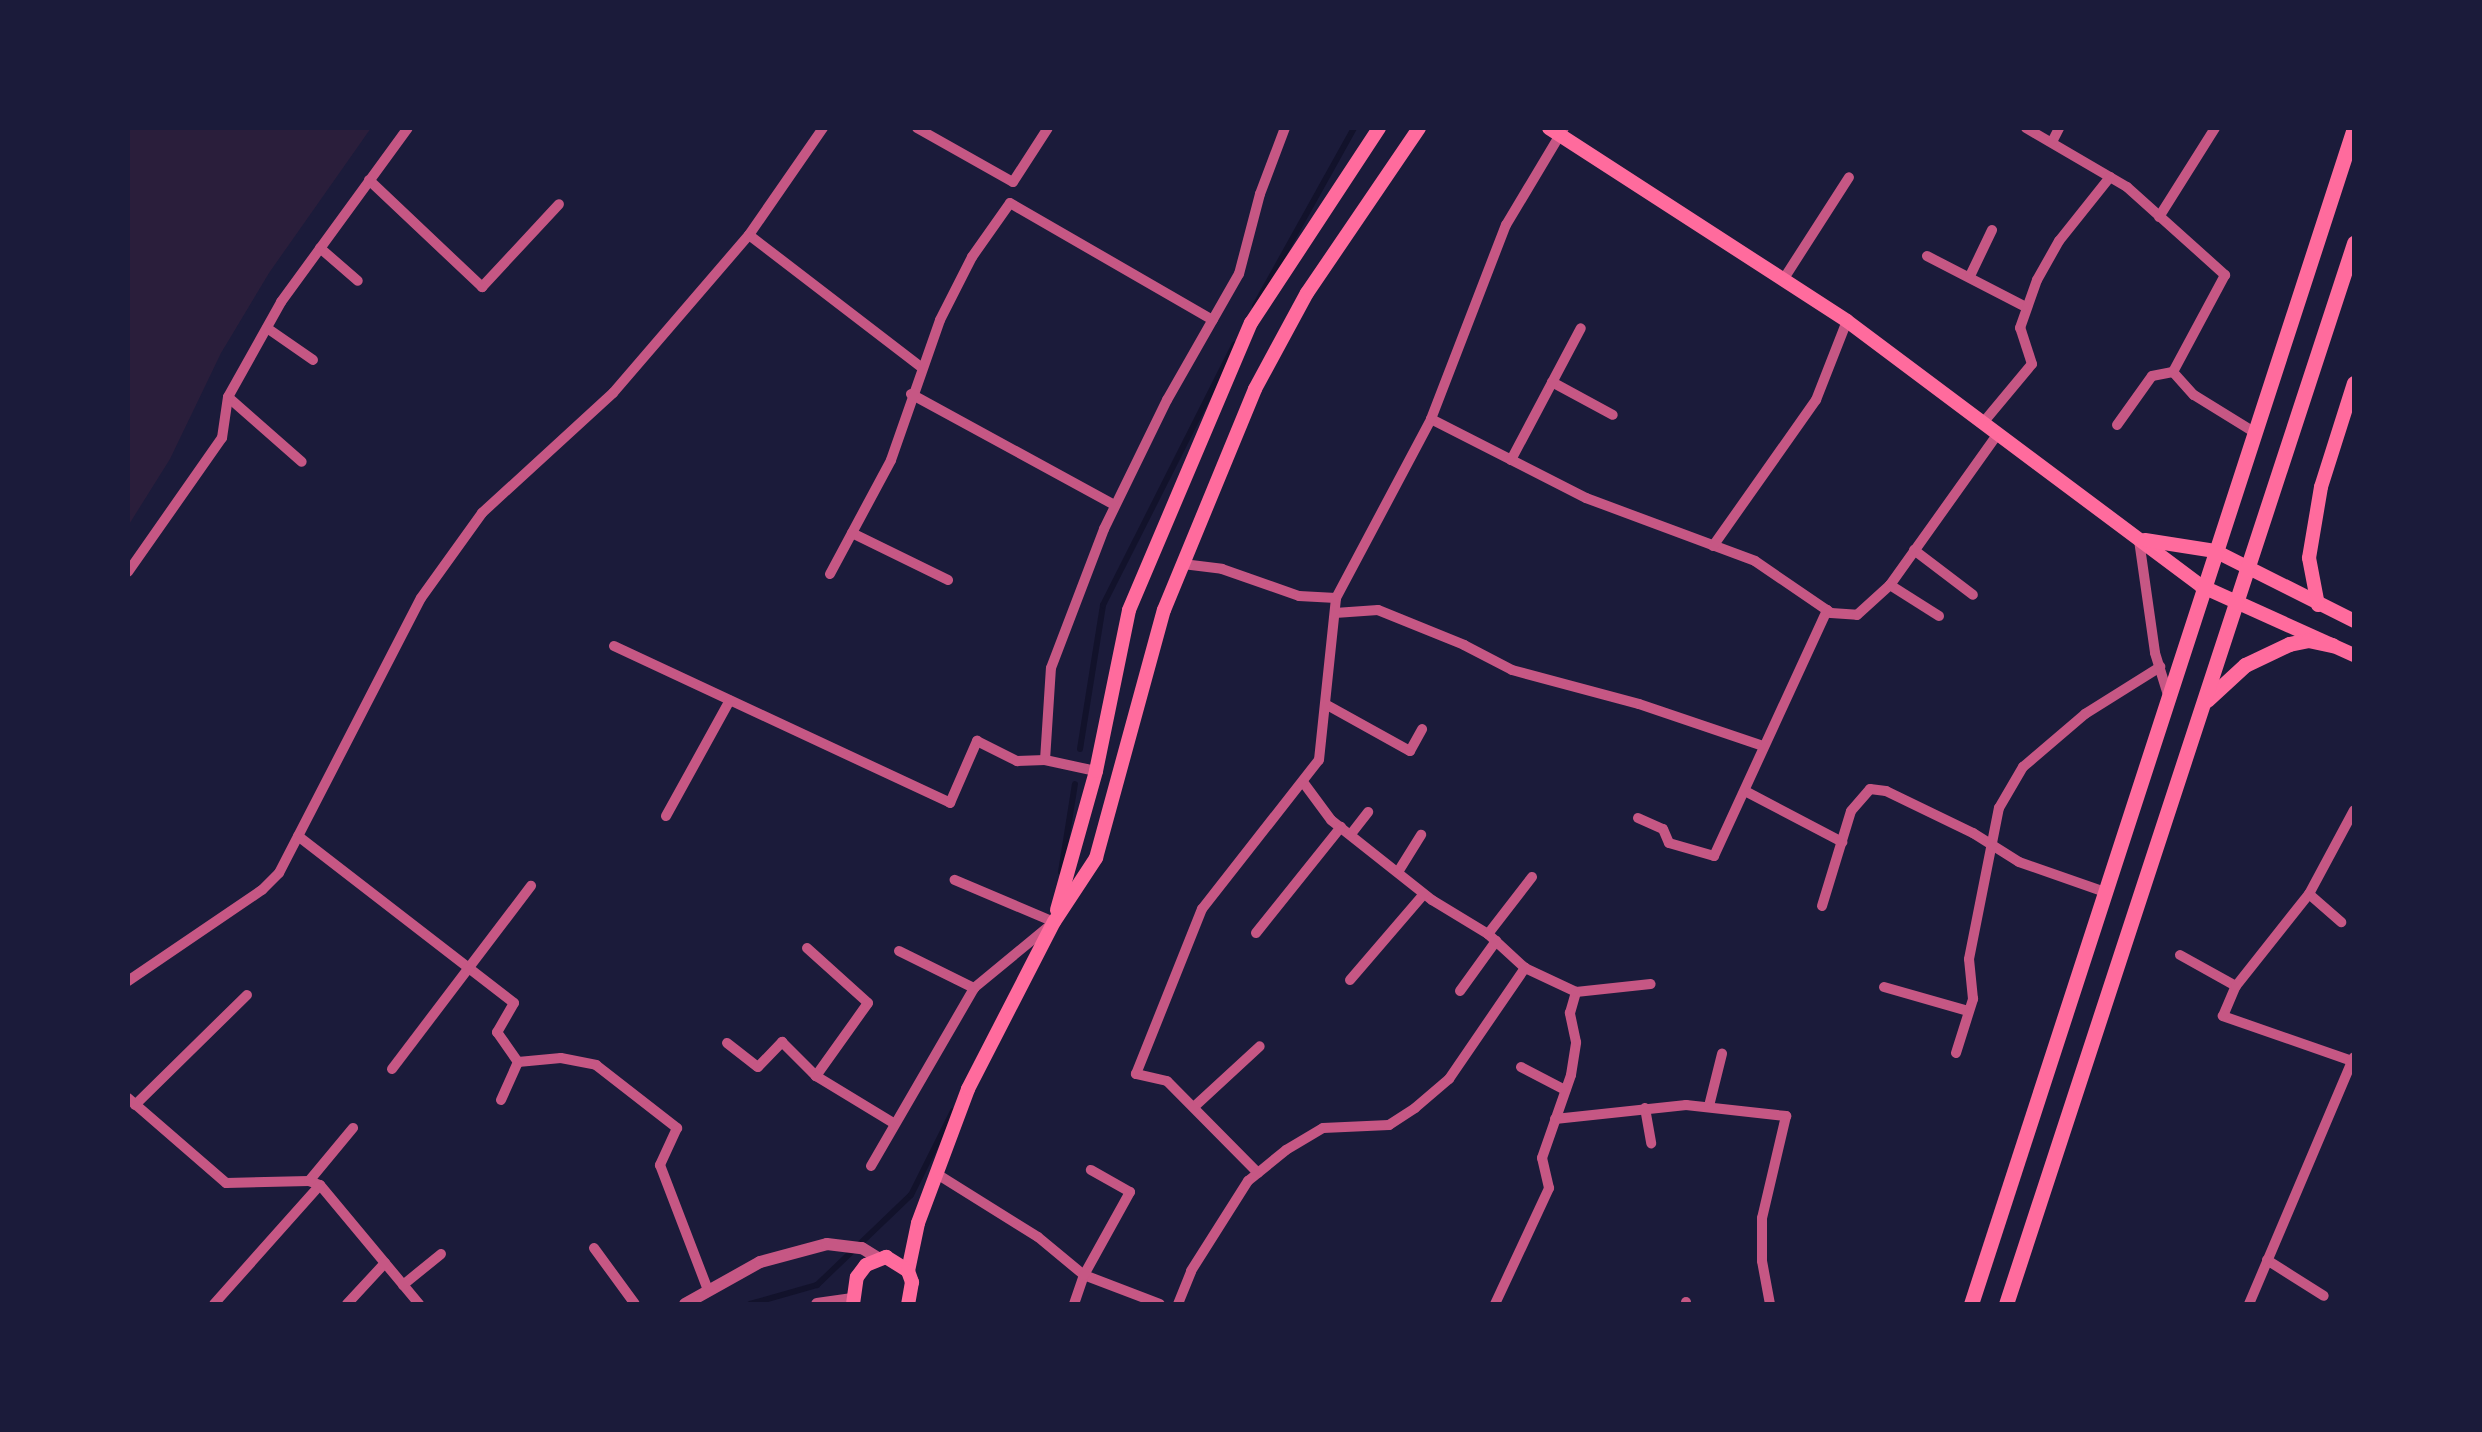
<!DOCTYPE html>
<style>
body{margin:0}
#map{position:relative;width:2482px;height:1432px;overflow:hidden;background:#1b1b3a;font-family:Inter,sans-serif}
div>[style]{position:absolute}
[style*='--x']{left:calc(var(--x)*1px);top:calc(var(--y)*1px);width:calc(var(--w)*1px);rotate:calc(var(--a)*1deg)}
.green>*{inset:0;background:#2a1e3b}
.stream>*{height:6px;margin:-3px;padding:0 3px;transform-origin:3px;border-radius:3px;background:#12122b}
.minor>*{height:10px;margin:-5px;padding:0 5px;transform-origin:5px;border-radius:5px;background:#c65784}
.tertiary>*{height:12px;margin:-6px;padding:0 6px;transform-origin:6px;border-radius:6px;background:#c65784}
.secondary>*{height:14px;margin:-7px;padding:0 7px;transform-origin:7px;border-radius:7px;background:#ff6b9d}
.primary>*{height:15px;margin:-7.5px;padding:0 7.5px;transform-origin:7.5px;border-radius:7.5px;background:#ff6b9d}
span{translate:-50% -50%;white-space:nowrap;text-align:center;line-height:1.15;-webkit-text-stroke:8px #1b1b3a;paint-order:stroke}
.frame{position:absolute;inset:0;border:130px solid #1b1b3a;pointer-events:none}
</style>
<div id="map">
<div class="green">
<div style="clip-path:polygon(128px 128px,371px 128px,269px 273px,221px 353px,170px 459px,128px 526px)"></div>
</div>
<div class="stream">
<div style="--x:1255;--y:306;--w:204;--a:-60.9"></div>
<div style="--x:1080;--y:749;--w:146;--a:-80.9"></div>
<div style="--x:1103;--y:605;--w:292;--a:-63.2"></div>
<div style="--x:1061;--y:872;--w:89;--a:-81"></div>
<div style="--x:750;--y:1304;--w:70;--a:-15.8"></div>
<div style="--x:817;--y:1285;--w:130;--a:-43.8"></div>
<div style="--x:911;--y:1195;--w:94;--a:-63.4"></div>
</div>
<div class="minor">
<div style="--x:823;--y:128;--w:130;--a:124.7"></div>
<div style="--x:749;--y:235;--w:217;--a:37.5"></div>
<div style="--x:917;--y:128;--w:110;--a:29.4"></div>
<div style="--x:1013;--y:182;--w:64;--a:-57.1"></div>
<div style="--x:2026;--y:128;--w:117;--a:30.3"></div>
<div style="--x:2127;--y:187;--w:132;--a:41.9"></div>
<div style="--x:2225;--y:275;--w:110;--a:118.2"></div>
<div style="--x:2173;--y:372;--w:31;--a:48"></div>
<div style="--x:2194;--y:395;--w:70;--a:31.7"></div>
<div style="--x:2052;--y:142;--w:16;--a:-63"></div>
<div style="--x:369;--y:180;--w:156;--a:43.4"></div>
<div style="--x:482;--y:287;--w:113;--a:-47.1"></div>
<div style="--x:2159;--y:217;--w:105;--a:-57.8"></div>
<div style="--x:320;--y:248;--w:50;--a:41"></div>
<div style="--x:1927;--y:256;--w:109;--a:27.3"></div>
<div style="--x:1970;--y:276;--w:51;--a:-64.4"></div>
<div style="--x:1783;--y:280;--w:122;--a:-57.3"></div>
<div style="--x:267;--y:328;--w:56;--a:34.8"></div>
<div style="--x:1552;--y:382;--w:69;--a:28.4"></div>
<div style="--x:911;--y:394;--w:232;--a:28.6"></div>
<div style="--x:228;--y:397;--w:98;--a:41.3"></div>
<div style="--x:1431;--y:419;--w:174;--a:27"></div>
<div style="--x:1586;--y:498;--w:180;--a:20.4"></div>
<div style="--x:1755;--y:561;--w:92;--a:34.4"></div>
<div style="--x:1831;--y:613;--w:26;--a:4"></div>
<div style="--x:1857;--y:615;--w:45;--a:-42.3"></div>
<div style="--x:1890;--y:585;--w:184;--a:-54.5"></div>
<div style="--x:1982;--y:424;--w:78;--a:-50.2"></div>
<div style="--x:2032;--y:364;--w:38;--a:-108"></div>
<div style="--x:2020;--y:328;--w:51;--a:-70.5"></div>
<div style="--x:2037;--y:280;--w:45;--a:-60.6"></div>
<div style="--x:2059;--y:241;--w:82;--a:-51.4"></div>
<div style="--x:2117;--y:425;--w:60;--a:-54.5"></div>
<div style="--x:2152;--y:376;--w:21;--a:-11"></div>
<div style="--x:1511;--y:460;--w:149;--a:-62.1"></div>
<div style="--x:852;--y:533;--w:107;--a:26.1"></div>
<div style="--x:2139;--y:540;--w:114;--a:81.9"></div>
<div style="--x:2155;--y:653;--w:44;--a:72.8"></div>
<div style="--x:1713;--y:546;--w:179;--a:-54.8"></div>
<div style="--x:1816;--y:400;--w:85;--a:-68.6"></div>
<div style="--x:1914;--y:550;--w:74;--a:37.3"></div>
<div style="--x:1183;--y:564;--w:39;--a:7"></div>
<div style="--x:1222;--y:569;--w:82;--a:19.3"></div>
<div style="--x:1299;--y:596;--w:37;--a:3"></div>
<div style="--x:128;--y:572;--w:164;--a:-55"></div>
<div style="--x:222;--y:438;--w:41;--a:-81.7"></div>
<div style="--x:228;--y:397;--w:109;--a:-60.8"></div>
<div style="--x:281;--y:302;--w:215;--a:-53.9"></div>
<div style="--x:830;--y:574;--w:129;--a:-61.8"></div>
<div style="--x:891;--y:460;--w:148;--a:-70.7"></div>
<div style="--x:940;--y:320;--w:71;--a:-63.1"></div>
<div style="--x:972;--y:257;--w:66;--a:-54.9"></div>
<div style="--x:1010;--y:203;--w:234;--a:30"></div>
<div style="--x:1890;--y:585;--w:58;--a:32.3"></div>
<div style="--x:1335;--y:613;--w:43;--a:-4"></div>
<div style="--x:1378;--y:610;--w:93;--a:22.1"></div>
<div style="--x:1464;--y:645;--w:54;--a:27.5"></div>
<div style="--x:1512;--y:670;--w:131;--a:15"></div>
<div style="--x:1639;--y:704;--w:131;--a:18.7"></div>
<div style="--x:614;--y:646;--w:371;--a:25"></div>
<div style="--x:950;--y:803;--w:68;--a:-66.5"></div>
<div style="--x:977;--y:741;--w:45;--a:26.6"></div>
<div style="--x:1017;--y:761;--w:28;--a:-2"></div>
<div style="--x:1045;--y:760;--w:52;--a:12.2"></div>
<div style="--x:1327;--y:705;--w:95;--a:29"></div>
<div style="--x:1410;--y:751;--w:25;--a:-61"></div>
<div style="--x:1045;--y:760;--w:92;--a:-86.3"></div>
<div style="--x:1051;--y:668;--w:149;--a:-69.1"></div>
<div style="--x:1104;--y:529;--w:144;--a:-64"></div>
<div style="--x:1167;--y:400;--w:145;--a:-60.3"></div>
<div style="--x:1239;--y:274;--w:83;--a:-75.3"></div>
<div style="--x:1260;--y:194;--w:71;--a:-69.3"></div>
<div style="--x:1303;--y:782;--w:47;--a:53.6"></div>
<div style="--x:1331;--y:820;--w:129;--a:38.4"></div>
<div style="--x:1432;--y:900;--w:66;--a:31.3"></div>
<div style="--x:1488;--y:934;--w:50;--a:42.6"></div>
<div style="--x:1525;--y:968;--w:56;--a:25.2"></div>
<div style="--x:1745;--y:791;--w:110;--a:27.7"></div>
<div style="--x:666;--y:816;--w:132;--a:-61.1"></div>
<div style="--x:1638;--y:818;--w:27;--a:24"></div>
<div style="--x:1663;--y:829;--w:15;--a:67"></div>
<div style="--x:1669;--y:843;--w:47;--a:16.1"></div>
<div style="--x:1714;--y:856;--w:271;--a:-65.3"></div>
<div style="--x:1351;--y:834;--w:28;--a:-52"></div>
<div style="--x:298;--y:836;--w:273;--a:37.7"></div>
<div style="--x:514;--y:1003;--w:34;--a:120"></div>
<div style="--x:497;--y:1032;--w:37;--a:55"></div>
<div style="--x:518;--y:1062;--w:43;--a:-5.3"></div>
<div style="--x:561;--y:1058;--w:36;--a:11"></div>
<div style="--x:596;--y:1065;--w:103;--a:37.9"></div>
<div style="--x:677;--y:1128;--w:41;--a:114.7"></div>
<div style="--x:660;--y:1165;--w:134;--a:69"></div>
<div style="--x:1398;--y:872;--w:44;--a:-58.1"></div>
<div style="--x:2309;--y:894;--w:43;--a:41.2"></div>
<div style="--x:1822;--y:906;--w:99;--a:-73"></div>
<div style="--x:1851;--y:811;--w:29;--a:-49"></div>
<div style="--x:1870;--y:789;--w:16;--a:7"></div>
<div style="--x:1886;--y:791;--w:97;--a:25.8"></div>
<div style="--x:1973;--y:833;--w:54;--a:32.2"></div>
<div style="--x:2019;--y:862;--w:91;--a:19.2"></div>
<div style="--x:1256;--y:933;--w:136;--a:-51.3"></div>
<div style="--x:1488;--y:934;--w:72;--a:-52.3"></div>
<div style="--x:807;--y:948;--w:82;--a:42"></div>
<div style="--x:868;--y:1003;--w:90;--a:125.5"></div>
<div style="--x:816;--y:1076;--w:92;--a:31.3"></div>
<div style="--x:899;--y:951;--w:84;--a:26.3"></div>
<div style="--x:2180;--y:955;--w:64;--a:29"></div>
<div style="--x:1350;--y:980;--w:113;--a:-49.3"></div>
<div style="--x:128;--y:981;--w:162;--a:-34.2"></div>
<div style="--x:262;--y:890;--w:24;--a:-45"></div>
<div style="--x:279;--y:873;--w:309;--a:-62.7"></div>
<div style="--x:421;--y:598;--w:105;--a:-54.3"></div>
<div style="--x:482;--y:513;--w:178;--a:-42.5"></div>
<div style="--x:613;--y:393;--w:208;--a:-49.3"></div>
<div style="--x:1884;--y:987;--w:87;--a:15.9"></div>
<div style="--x:1460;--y:991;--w:62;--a:-54.2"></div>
<div style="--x:727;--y:1043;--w:39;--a:38"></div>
<div style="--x:758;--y:1067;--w:35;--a:-46"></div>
<div style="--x:782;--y:1042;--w:48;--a:45"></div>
<div style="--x:1956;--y:1053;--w:57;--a:-72.5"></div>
<div style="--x:1973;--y:999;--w:40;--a:-95.7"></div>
<div style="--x:1969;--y:959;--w:154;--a:-78.8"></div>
<div style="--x:1999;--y:808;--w:48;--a:-59.7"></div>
<div style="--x:2023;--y:767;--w:82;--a:-40.5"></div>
<div style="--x:2085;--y:714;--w:89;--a:-32.1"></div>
<div style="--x:2352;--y:1061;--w:137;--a:-160.8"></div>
<div style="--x:2223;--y:1016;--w:33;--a:-67"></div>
<div style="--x:2236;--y:986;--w:117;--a:-51.6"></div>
<div style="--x:2309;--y:894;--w:95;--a:-61.8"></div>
<div style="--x:1521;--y:1067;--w:50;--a:27.6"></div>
<div style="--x:392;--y:1069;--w:230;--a:-52.8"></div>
<div style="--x:128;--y:1098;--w:130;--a:40.9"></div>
<div style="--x:226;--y:1183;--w:83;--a:-1.4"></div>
<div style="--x:309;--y:1181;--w:12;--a:20"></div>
<div style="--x:320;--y:1185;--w:155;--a:50.2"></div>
<div style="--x:501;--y:1100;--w:42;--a:-65.9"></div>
<div style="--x:135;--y:1105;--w:157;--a:-44.5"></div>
<div style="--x:1195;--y:1106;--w:88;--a:-42.7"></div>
<div style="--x:1709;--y:1106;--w:54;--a:-76"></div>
<div style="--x:1645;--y:1108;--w:36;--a:80"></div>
<div style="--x:1555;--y:1119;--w:132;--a:-6.1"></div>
<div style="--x:1686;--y:1105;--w:101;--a:6.3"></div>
<div style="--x:1786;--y:1116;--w:105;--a:103.2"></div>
<div style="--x:1762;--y:1218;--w:43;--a:90"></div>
<div style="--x:1762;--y:1261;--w:44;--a:79.5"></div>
<div style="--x:871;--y:1166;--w:206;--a:-59.9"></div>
<div style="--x:974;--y:988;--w:104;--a:-39.5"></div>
<div style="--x:1054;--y:922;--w:108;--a:-157"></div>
<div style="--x:1258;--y:1173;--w:129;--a:-134.7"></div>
<div style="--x:1167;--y:1081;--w:32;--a:-167"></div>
<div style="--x:1136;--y:1074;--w:178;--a:-68.2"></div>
<div style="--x:1202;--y:909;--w:189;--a:-51.9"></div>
<div style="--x:1319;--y:760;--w:163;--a:-84"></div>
<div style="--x:1336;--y:598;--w:203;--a:-62"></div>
<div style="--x:1431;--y:419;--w:208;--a:-68.9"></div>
<div style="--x:1506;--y:225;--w:113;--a:-59.1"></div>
<div style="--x:937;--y:1174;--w:119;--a:32"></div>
<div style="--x:1038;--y:1237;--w:60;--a:39.6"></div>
<div style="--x:1084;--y:1275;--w:81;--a:20.9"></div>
<div style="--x:309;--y:1181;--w:69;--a:-50.3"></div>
<div style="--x:594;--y:1248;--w:69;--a:53.8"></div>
<div style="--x:2267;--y:1260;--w:67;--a:32.3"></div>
<div style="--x:403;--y:1285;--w:49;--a:-39.2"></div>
<div style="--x:214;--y:1304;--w:159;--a:-48.3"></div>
<div style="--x:347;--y:1304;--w:56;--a:-47.2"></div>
<div style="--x:1074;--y:1304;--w:31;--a:-71"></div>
<div style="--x:1084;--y:1275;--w:95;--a:-61"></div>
<div style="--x:1130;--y:1192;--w:45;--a:-150.6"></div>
<div style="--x:1178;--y:1304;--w:35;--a:-68"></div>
<div style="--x:1191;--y:1271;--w:107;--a:-57.7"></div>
<div style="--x:1248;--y:1181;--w:49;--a:-39.2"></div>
<div style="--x:1286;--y:1150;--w:43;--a:-30.7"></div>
<div style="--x:1323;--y:1128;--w:66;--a:-2.6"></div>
<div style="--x:1389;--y:1125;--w:31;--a:-33"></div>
<div style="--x:1415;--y:1108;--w:45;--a:-40.5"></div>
<div style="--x:1449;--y:1079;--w:135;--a:-55.6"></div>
<div style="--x:1495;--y:1304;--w:128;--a:-65"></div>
<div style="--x:1549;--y:1188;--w:31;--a:-103"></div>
<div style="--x:1542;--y:1158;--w:88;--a:-70.7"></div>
<div style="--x:1571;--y:1075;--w:33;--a:-81"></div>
<div style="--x:1576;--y:1042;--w:30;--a:-102"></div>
<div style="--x:1570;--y:1013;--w:22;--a:-74"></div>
<div style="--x:1576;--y:992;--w:75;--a:-6.1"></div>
<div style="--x:1686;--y:1304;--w:2;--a:-90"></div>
<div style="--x:2249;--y:1304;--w:268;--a:-67"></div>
</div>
<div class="tertiary">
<div style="--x:685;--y:1304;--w:86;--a:-29.2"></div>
<div style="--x:760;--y:1262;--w:69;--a:-15"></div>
<div style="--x:827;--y:1244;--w:35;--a:7"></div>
<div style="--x:862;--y:1248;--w:19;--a:32"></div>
<div style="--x:817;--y:1304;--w:34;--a:-8"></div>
</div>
<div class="secondary">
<div style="--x:1549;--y:128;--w:355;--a:32.9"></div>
<div style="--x:1847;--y:321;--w:442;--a:36.8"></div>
<div style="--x:2201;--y:586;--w:168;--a:24.3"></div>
<div style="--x:2145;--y:540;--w:71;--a:8.9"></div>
<div style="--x:2215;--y:551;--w:156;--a:26.7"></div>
<div style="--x:2318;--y:605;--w:48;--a:-100.8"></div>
<div style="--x:2309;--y:558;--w:72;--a:-80.4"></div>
<div style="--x:2321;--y:487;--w:109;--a:-72.4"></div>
<div style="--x:1057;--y:910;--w:144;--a:-74.3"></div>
<div style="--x:1096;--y:771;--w:164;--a:-78.4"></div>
<div style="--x:1129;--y:610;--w:312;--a:-67"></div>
<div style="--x:1251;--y:323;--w:233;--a:-56.7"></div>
<div style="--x:908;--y:1271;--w:49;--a:-78.2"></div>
<div style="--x:918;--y:1223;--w:143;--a:-69.5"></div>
<div style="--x:968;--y:1089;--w:188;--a:-62.8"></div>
<div style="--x:1054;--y:922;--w:77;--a:-56.7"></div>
<div style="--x:1096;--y:858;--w:257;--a:-74.7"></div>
<div style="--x:1164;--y:610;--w:239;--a:-67.6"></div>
<div style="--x:1255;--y:389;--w:109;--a:-61.6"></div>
<div style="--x:1307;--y:293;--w:199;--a:-55.8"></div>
<div style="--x:853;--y:1304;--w:27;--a:-82"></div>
<div style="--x:857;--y:1277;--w:15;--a:-53"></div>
<div style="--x:866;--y:1265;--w:22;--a:-22"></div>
<div style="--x:886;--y:1257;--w:26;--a:32"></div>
<div style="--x:908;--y:1271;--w:12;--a:70"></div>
<div style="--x:912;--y:1282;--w:22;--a:100"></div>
</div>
<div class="primary">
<div style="--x:2207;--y:700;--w:52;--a:-42.6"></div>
<div style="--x:2245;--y:665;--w:49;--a:-25.5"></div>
<div style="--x:2289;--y:644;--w:19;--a:-12"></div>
<div style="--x:2308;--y:640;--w:25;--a:12"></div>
<div style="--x:1971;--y:1304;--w:1237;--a:-71.96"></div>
<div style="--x:2006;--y:1304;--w:1117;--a:-71.84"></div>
</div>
<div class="frame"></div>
</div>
